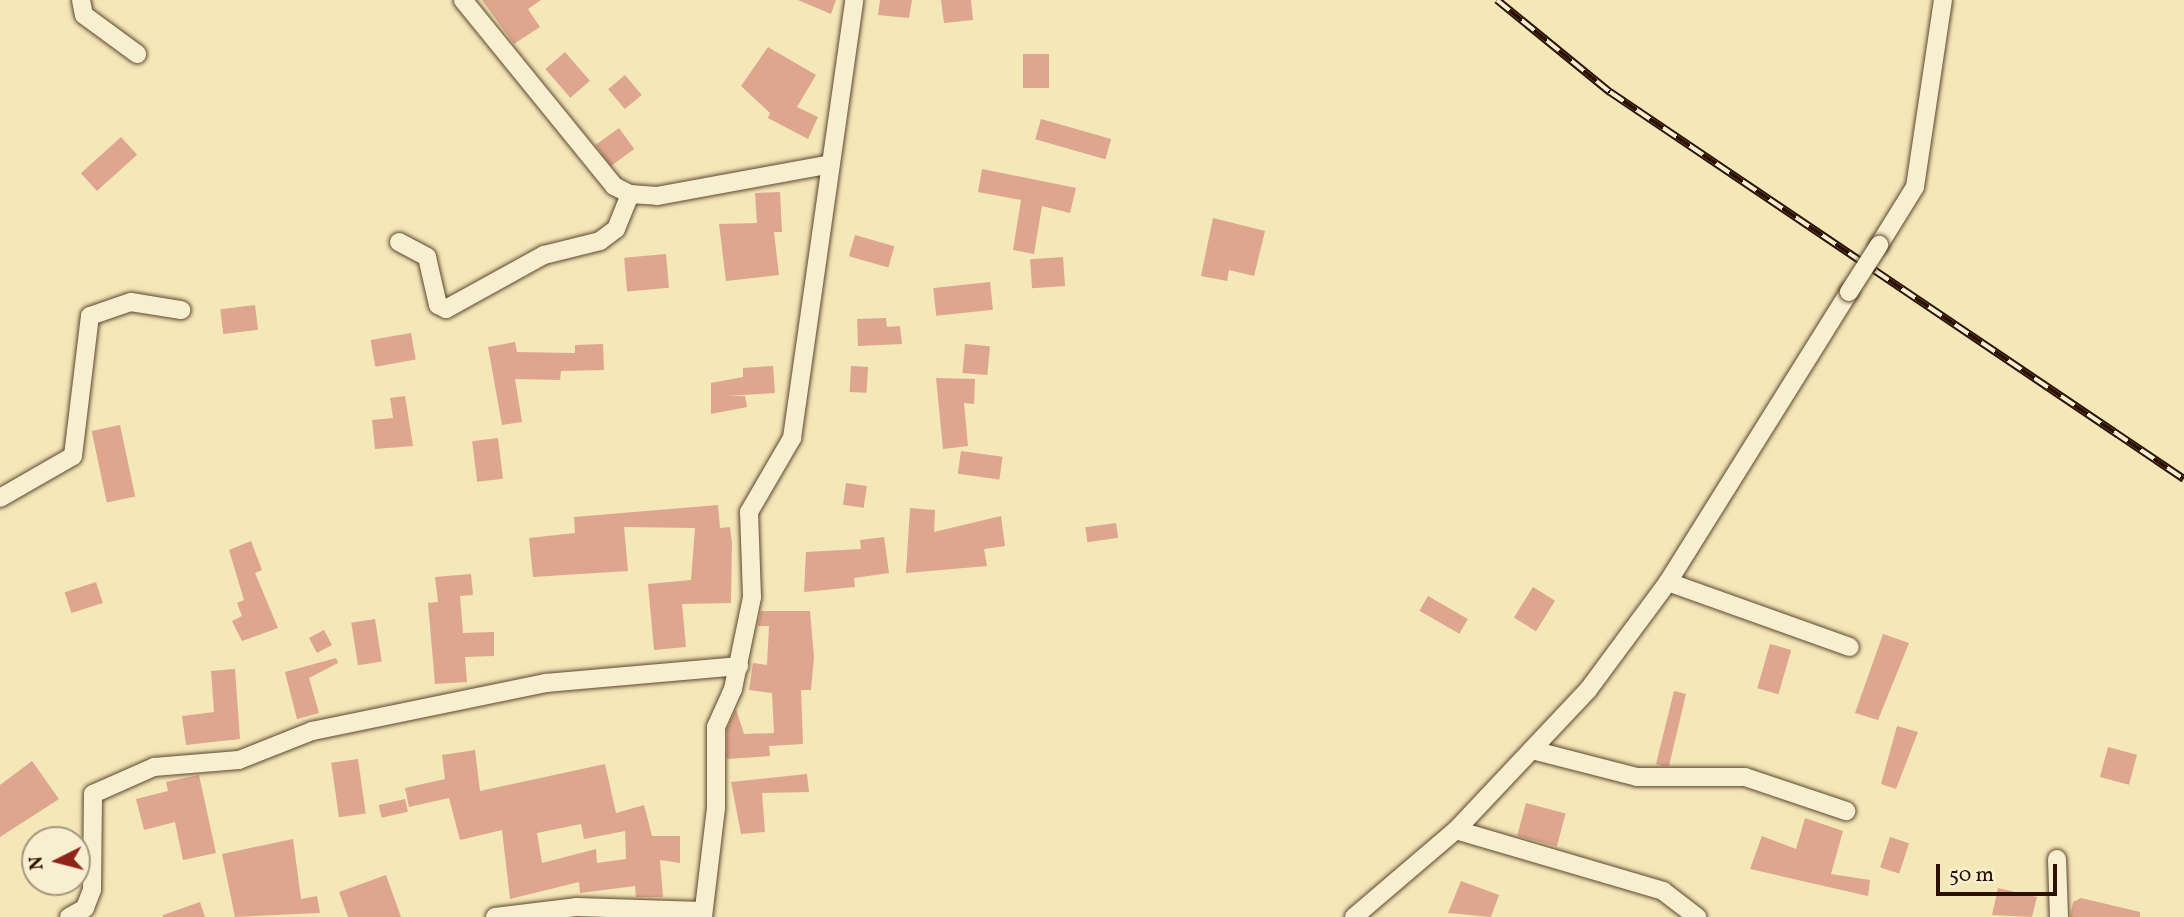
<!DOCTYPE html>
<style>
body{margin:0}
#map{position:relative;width:2184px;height:917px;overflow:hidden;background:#f4e7b8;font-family:Vollkorn,serif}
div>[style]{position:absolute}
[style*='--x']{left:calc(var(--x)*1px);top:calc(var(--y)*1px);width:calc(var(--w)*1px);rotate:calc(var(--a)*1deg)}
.building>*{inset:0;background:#dea68f;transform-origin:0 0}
.roads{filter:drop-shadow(0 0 2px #5e462e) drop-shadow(0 0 2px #5e462e)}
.minor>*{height:18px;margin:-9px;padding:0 9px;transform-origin:9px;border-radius:9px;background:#f8efd1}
.rail>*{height:8px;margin-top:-4px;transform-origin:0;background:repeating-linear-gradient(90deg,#f8efd1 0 16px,#2c1100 0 32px);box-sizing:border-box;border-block:2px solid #2c1100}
.bridges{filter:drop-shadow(0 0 2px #5e462e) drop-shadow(0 0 2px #5e462e)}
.minor-bridge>*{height:18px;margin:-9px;padding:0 9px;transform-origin:9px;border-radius:9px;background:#f8efd1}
span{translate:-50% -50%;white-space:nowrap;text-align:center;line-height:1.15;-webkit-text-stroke:5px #f8efd1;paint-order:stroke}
.north{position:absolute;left:21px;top:826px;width:70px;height:70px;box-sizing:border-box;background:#f8efd1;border:2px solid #a6967d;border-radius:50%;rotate:264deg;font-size:19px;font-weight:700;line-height:28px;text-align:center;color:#2c1100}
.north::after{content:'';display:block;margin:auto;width:24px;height:32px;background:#8f2418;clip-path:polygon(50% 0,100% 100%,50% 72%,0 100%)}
.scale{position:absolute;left:1936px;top:864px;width:121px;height:32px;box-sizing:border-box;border:4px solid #2c1100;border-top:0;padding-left:9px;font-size:21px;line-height:24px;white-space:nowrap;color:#2c1100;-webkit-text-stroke:5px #f8efd1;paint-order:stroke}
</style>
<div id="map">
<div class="building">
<div style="clip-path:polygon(482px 0,541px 0,528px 9px,540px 27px,514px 44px)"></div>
<div style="clip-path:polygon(798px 0,836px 0,831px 14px)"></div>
<div style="clip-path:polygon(880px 0,912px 0,909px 18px,878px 15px)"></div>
<div style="clip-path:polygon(941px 0,971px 0,973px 20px,944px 23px)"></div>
<div style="clip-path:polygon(768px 47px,816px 75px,797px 107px,818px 117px,808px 139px,768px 118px,770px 113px,741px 86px)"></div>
<div style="left:565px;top:52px;width:38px;height:26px;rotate:49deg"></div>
<div style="left:1023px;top:54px;width:26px;height:34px"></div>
<div style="left:625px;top:75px;width:26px;height:22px;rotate:50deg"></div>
<div style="left:1041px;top:119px;width:73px;height:21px;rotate:16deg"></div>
<div style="left:619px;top:128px;width:26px;height:29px;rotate:54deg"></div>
<div style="left:121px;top:137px;width:24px;height:54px;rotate:48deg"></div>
<div style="clip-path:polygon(982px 169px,1076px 188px,1070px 213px,1042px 206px,1034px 254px,1013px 250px,1021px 200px,978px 192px)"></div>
<div style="clip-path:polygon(780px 192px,782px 232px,774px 232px,779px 275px,726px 281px,719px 224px,757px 223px,755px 193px)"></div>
<div style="clip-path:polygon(1213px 218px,1265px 231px,1254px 276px,1229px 270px,1227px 281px,1201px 276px)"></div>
<div style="left:855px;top:235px;width:41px;height:22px;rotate:16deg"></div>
<div style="left:666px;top:254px;width:34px;height:42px;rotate:85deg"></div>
<div style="left:1063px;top:257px;width:29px;height:33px;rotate:86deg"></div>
<div style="left:990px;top:282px;width:28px;height:57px;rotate:84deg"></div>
<div style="left:255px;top:305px;width:25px;height:35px;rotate:83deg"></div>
<div style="clip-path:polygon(886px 318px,887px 327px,900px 326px,902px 344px,858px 346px,857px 319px)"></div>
<div style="left:411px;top:333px;width:27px;height:41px;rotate:80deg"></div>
<div style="clip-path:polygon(515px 342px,517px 352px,575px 353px,575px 345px,603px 344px,604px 370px,561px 371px,560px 380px,515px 379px,522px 422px,502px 425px,488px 347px)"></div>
<div style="left:965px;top:344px;width:25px;height:29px;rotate:5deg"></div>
<div style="clip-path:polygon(773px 366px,775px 393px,727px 396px,745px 396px,747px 407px,711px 414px,711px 383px,743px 377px,743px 368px)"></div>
<div style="left:851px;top:366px;width:17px;height:26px;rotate:3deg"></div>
<div style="clip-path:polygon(936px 378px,975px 379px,974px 404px,964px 403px,968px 446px,943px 449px)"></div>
<div style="clip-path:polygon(405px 396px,413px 446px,375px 449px,372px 420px,393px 418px,390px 398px)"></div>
<div style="left:120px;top:425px;width:73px;height:29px;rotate:78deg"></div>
<div style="left:498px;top:438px;width:41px;height:26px;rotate:83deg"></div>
<div style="left:961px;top:451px;width:42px;height:23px;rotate:8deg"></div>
<div style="left:846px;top:483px;width:21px;height:22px;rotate:8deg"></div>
<div style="clip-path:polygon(718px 505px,720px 528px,730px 527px,732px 542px,731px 603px,682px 604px,686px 647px,654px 650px,648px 584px,691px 580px,695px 528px,624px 527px,628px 571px,533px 577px,529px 538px,575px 533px,574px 517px)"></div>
<div style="clip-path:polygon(910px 508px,935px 510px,934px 532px,1001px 516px,1005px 546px,984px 549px,987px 566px,906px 573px)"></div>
<div style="left:1116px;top:523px;width:15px;height:31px;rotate:82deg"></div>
<div style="clip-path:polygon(884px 537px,889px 573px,854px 578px,855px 587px,804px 592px,806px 552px,861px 549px,860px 540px)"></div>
<div style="clip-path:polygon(251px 541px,262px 570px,255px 573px,278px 628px,242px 641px,232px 621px,242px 616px,237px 603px,244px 600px,229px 550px)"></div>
<div style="clip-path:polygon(471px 574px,473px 595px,460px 596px,463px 633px,494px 632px,494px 656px,465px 657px,467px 682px,435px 684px,428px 603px,438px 602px,435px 577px)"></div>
<div style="left:96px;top:582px;width:22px;height:33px;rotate:72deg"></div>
<div style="left:1533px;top:587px;width:26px;height:36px;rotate:32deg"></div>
<div style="left:1428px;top:596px;width:46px;height:17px;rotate:30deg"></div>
<div style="clip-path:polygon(761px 611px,810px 611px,814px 657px,811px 690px,801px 690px,803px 744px,769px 746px,770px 756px,727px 759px,727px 729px,736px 709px,744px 734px,774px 733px,772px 693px,749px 690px,753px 663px,767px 665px,769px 626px,758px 626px)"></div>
<div style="left:375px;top:619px;width:43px;height:24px;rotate:81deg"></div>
<div style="left:324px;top:630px;width:17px;height:17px;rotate:62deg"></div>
<div style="clip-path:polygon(1883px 634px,1909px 643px,1878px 720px,1855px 713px)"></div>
<div style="left:1770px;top:644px;width:22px;height:46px;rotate:16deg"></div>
<div style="clip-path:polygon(336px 658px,338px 663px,309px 678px,319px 713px,297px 719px,285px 672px)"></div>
<div style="clip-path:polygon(235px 669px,240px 739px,186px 745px,182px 716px,214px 712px,211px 671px)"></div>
<div style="clip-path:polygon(1674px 691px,1686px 694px,1669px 766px,1663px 766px,1656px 764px)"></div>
<div style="clip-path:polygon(1897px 726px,1918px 732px,1896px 789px,1881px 784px)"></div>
<div style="left:2108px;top:747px;width:30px;height:31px;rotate:15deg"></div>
<div style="clip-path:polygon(evenodd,475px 750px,480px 791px,605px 764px,616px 813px,644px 805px,652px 836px,680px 836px,680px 863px,660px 860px,663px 897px,636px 897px,635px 886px,580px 893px,579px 882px,510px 899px,502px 830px,460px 840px,449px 798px,409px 807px,405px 788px,445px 779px,442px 755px,475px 750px,581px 824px,584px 839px,625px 831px,626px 859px,597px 863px,596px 849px,542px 863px,537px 833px,581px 824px)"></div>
<div style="left:358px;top:759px;width:55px;height:27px;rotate:82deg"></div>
<div style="clip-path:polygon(32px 761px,59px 799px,0 837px,0 785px)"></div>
<div style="clip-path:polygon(807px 774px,809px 792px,762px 793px,765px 832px,741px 834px,731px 782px)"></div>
<div style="clip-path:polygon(199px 775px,216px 853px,183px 860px,175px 822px,144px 830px,136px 799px,168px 791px,166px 782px)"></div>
<div style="left:405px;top:799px;width:13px;height:27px;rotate:77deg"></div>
<div style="left:1526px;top:803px;width:41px;height:34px;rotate:15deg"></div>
<div style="clip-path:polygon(1805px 818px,1843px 831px,1831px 874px,1870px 880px,1868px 896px,1750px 869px,1762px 836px,1796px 849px)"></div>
<div style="left:1890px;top:837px;width:20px;height:32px;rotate:18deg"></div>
<div style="clip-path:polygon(293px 839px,301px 899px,317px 896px,320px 913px,235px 917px,222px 854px)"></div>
<div style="clip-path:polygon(386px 875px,401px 917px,348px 917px,339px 892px)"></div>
<div style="clip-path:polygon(1461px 881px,1499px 895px,1491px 917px,1448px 913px)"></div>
<div style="clip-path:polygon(1998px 888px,2037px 897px,2032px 917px,1992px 915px)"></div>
<div style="clip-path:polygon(2081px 898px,2140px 912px,2140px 917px,2070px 917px,2073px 902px)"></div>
<div style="clip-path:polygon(200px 902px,205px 917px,163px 917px,163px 915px)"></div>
</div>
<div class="roads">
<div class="minor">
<div style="--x:81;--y:0;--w:15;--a:79"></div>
<div style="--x:84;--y:15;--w:66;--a:36.3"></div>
<div style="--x:463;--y:0;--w:240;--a:50.9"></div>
<div style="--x:614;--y:186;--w:18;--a:27"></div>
<div style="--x:630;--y:194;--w:27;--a:4"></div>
<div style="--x:657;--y:196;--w:172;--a:-10.4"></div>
<div style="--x:399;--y:242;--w:32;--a:28"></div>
<div style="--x:427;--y:257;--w:49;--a:77.1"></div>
<div style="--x:438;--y:305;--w:9;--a:27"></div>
<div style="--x:446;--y:309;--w:112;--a:-28.9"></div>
<div style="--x:544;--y:255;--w:58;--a:-14"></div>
<div style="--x:600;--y:241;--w:20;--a:-37"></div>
<div style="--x:616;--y:229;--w:38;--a:-68"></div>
<div style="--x:1879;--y:245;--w:68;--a:-58.2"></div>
<div style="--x:1915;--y:187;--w:189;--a:-81.5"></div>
<div style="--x:0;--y:498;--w:84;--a:-29.9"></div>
<div style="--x:73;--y:456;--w:141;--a:-83.1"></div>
<div style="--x:90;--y:316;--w:43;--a:-18.9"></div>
<div style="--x:131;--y:302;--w:51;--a:9.1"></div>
<div style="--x:1668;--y:582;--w:193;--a:19.7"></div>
<div style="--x:1532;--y:750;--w:108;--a:14.4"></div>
<div style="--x:1637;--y:777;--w:108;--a:0"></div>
<div style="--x:1745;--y:777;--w:107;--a:18.6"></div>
<div style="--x:1456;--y:830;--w:216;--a:16.4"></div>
<div style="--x:1663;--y:891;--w:43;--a:37.4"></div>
<div style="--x:2057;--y:859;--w:58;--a:88"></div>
<div style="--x:69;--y:917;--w:18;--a:-29"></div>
<div style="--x:85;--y:908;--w:19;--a:-69"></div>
<div style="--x:92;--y:890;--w:96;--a:-89.4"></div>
<div style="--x:93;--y:794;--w:67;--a:-23.9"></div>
<div style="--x:154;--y:767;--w:85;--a:-4.7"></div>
<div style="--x:239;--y:760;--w:79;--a:-21.7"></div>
<div style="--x:312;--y:731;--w:239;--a:-11.6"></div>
<div style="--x:546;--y:683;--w:194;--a:-5"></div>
<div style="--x:495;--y:917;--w:83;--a:-7"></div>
<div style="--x:577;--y:907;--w:126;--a:1.8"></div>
<div style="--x:703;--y:917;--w:110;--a:-83.2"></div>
<div style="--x:716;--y:808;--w:81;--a:-90"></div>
<div style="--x:716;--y:727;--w:42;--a:-65.9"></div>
<div style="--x:733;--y:689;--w:94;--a:-78.3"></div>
<div style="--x:752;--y:597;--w:85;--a:-92"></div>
<div style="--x:749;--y:512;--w:86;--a:-59.8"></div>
<div style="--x:792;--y:438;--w:442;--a:-81.9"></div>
<div style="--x:1354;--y:917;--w:134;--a:-40.5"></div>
<div style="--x:1456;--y:830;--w:192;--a:-46.7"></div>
<div style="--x:1588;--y:690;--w:134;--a:-53.5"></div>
<div style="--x:1668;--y:582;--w:342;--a:-58"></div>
</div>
</div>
<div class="rail">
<div style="--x:1497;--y:0;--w:146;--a:39.2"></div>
<div style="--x:1610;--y:92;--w:692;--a:33.99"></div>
</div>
<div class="bridges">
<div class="minor-bridge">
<div style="--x:1849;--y:292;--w:56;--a:-57.4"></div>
</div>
</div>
<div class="north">N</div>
<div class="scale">50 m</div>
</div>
